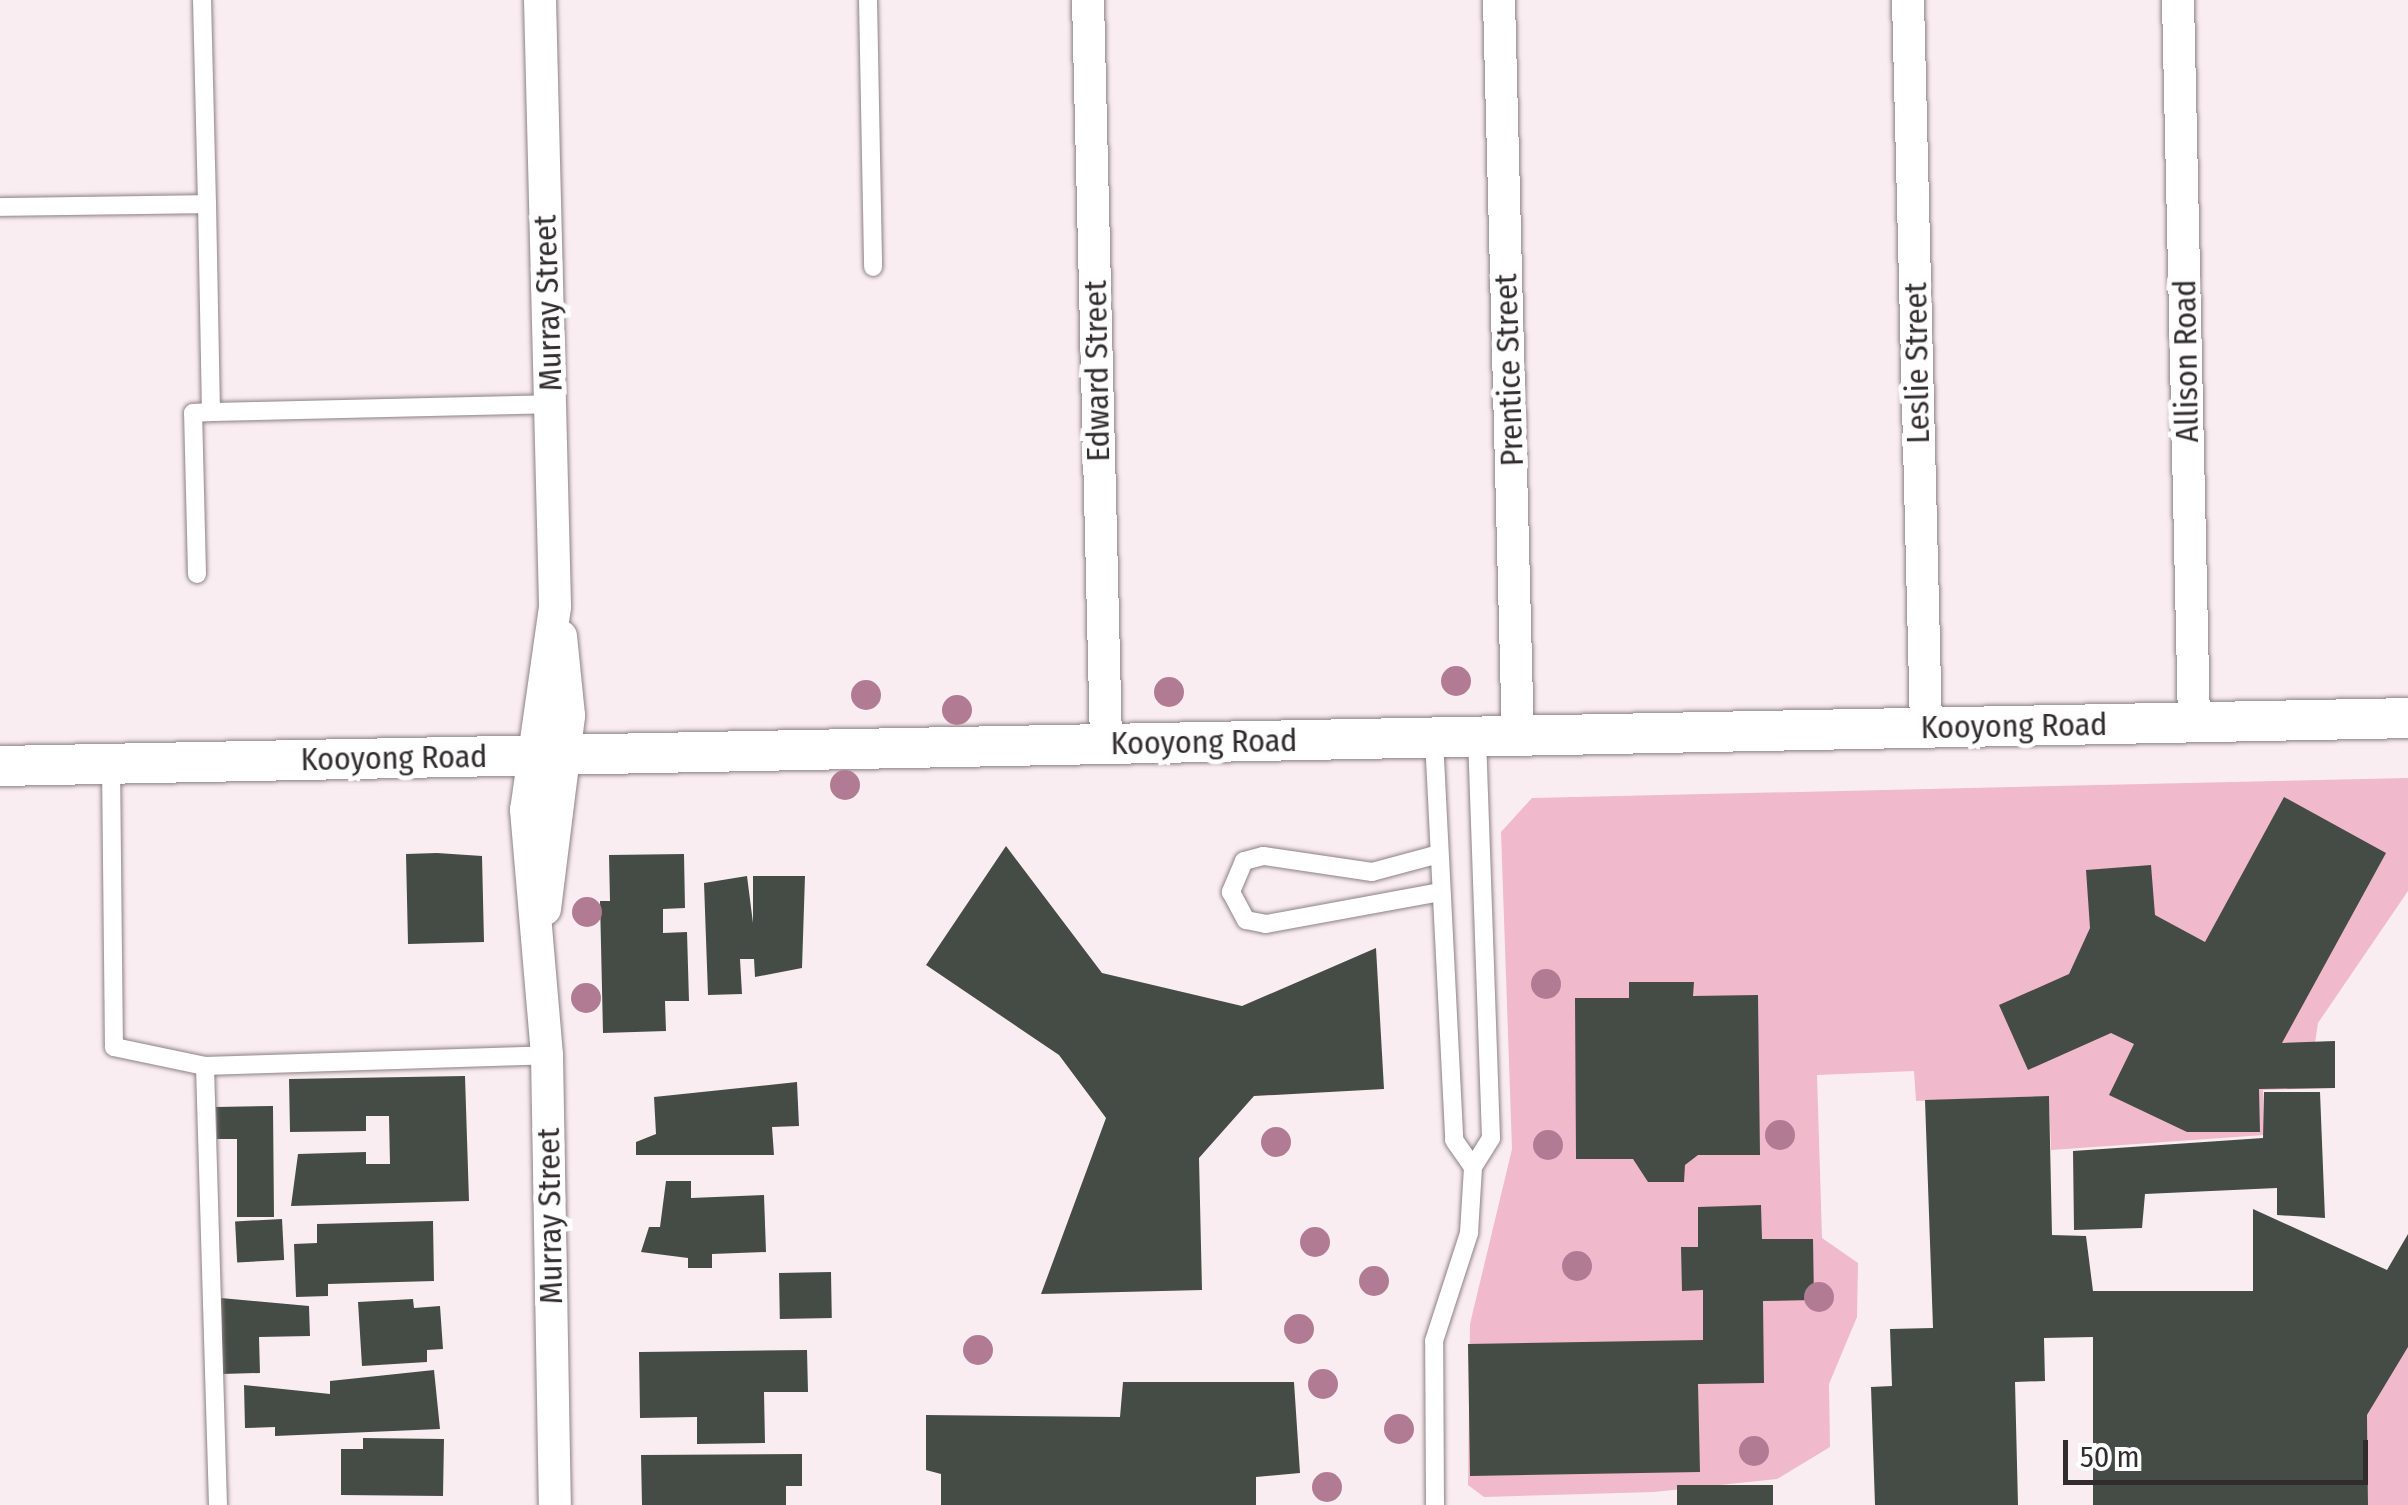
<!DOCTYPE html>
<style>
body{margin:0}
#map{position:relative;width:2408px;height:1505px;overflow:hidden;background:#faedf1;font-family:"Fira Sans Condensed",sans-serif}
div>[style]{position:absolute}
[style*='--x']{left:calc(var(--x)*1px);top:calc(var(--y)*1px);width:calc(var(--w)*1px);rotate:calc(var(--a)*1deg)}
.green>*{inset:0;background:#f0b9cc}
.building>*{inset:0;background:#454c45;transform-origin:0 0}
.roads{filter:drop-shadow(0 0 2px #8d8185) drop-shadow(0 0 2px #8d8185)}
.service>*{height:18px;margin:-9px;padding:0 9px;transform-origin:9px;border-radius:9px;background:#fff}
.minor>*{height:32px;margin:-16px;padding:0 16px;transform-origin:16px;border-radius:16px;background:#fff}
.tertiary>*{height:40px;margin:-20px;padding:0 20px;transform-origin:20px;border-radius:20px;background:#fff}
.trees>*{width:30px;height:30px;margin:-15px;border-radius:50%;background:#b27b94}
span{translate:-50% -50%;white-space:nowrap;text-align:center;line-height:1.15;-webkit-text-stroke:10px #fefefe;paint-order:stroke}
.street-label{font-size:32px;color:#312c2e}
.scale{position:absolute;left:2063px;top:1440px;width:305px;height:45px;box-sizing:border-box;border:5px solid #312c2e;border-top:0;padding-left:12px;font-size:30px;line-height:35px;white-space:nowrap;color:#312c2e;-webkit-text-stroke:8px #fefefe;paint-order:stroke}
</style>
<div id="map">
<div class="green">
<div style="clip-path:polygon(2408px 778px,2408px 891px,2318px 1023px,2315px 1043px,2335px 1041px,2335px 1088px,2263px 1090px,2264px 1135px,2051px 1150px,2049px 1096px,1916px 1101px,1914px 1071px,1817px 1075px,1822px 1238px,1858px 1263px,1857px 1317px,1829px 1384px,1830px 1447px,1777px 1479px,1654px 1492px,1484px 1497px,1468px 1485px,1470px 1324px,1512px 1149px,1501px 832px,1532px 798px)"></div>
<div style="clip-path:polygon(2408px 1347px,2408px 1505px,2368px 1505px,2367px 1415px)"></div>
</div>
<div class="building">
<div style="clip-path:polygon(2284px 797px,2386px 853px,2282px 1043px,2335px 1041px,2335px 1088px,2259px 1089px,2260px 1132px,2187px 1132px,2109px 1095px,2134px 1044px,2111px 1033px,2028px 1070px,1999px 1005px,2069px 974px,2090px 928px,2086px 870px,2151px 865px,2155px 915px,2205px 942px)"></div>
<div style="clip-path:polygon(1006px 846px,1102px 973px,1242px 1006px,1376px 948px,1384px 1089px,1254px 1096px,1199px 1158px,1202px 1290px,1041px 1294px,1106px 1118px,1059px 1055px,926px 965px)"></div>
<div style="clip-path:polygon(437px 853px,482px 856px,484px 942px,408px 944px,406px 854px)"></div>
<div style="clip-path:polygon(684px 854px,685px 908px,663px 909px,663px 933px,687px 932px,689px 1001px,665px 1001px,666px 1031px,603px 1033px,600px 901px,610px 901px,609px 855px)"></div>
<div style="clip-path:polygon(747px 876px,753px 923px,753px 876px,805px 876px,802px 968px,755px 977px,754px 959px,740px 959px,742px 994px,708px 995px,704px 883px)"></div>
<div style="clip-path:polygon(1629px 982px,1694px 982px,1693px 996px,1758px 995px,1760px 1155px,1698px 1155px,1685px 1165px,1684px 1182px,1648px 1182px,1633px 1159px,1576px 1159px,1575px 998px,1629px 998px)"></div>
<div style="clip-path:polygon(465px 1076px,469px 1201px,291px 1206px,298px 1154px,366px 1152px,366px 1164px,390px 1164px,389px 1116px,366px 1116px,366px 1131px,290px 1132px,289px 1079px)"></div>
<div style="clip-path:polygon(797px 1082px,799px 1126px,772px 1127px,774px 1155px,636px 1155px,636px 1142px,656px 1134px,654px 1097px)"></div>
<div style="clip-path:polygon(2264px 1092px,2320px 1092px,2325px 1218px,2277px 1215px,2277px 1188px,2145px 1194px,2142px 1228px,2074px 1230px,2073px 1151px,2263px 1138px)"></div>
<div style="clip-path:polygon(2049px 1096px,2052px 1235px,2086px 1236px,2093px 1291px,2253px 1291px,2253px 1209px,2387px 1270px,2408px 1234px,2408px 1347px,2367px 1415px,2368px 1505px,2093px 1505px,2093px 1337px,2044px 1338px,2045px 1381px,2015px 1382px,2018px 1505px,1875px 1505px,1871px 1387px,1892px 1386px,1890px 1329px,1933px 1328px,1925px 1100px)"></div>
<div style="clip-path:polygon(273px 1106px,274px 1217px,237px 1217px,237px 1139px,217px 1139px,216px 1107px)"></div>
<div style="clip-path:polygon(666px 1181px,691px 1181px,691px 1198px,764px 1195px,766px 1252px,712px 1254px,712px 1268px,688px 1268px,688px 1258px,641px 1252px,649px 1227px,660px 1227px)"></div>
<div style="clip-path:polygon(1761px 1205px,1762px 1239px,1813px 1239px,1814px 1300px,1763px 1301px,1764px 1383px,1698px 1384px,1700px 1472px,1470px 1476px,1468px 1344px,1703px 1340px,1703px 1290px,1682px 1291px,1681px 1247px,1698px 1247px,1698px 1207px)"></div>
<div style="left:282px;top:1219px;width:41px;height:47px;rotate:87deg"></div>
<div style="clip-path:polygon(433px 1221px,434px 1281px,328px 1284px,328px 1296px,296px 1297px,294px 1244px,317px 1243px,317px 1224px)"></div>
<div style="left:831px;top:1272px;width:46px;height:52px;rotate:89deg"></div>
<div style="clip-path:polygon(221px 1298px,309px 1306px,310px 1336px,259px 1337px,260px 1373px,222px 1374px)"></div>
<div style="clip-path:polygon(413px 1299px,414px 1308px,440px 1306px,443px 1349px,427px 1350px,427px 1362px,362px 1366px,358px 1302px)"></div>
<div style="clip-path:polygon(807px 1350px,808px 1392px,764px 1392px,765px 1443px,697px 1444px,697px 1417px,640px 1418px,639px 1352px)"></div>
<div style="clip-path:polygon(434px 1370px,440px 1429px,275px 1436px,275px 1427px,245px 1428px,244px 1385px,330px 1394px,330px 1381px)"></div>
<div style="clip-path:polygon(1123px 1382px,1294px 1382px,1300px 1473px,1256px 1477px,1256px 1505px,941px 1505px,941px 1474px,926px 1470px,926px 1415px,1120px 1417px)"></div>
<div style="clip-path:polygon(363px 1438px,444px 1439px,443px 1496px,341px 1495px,341px 1449px,363px 1449px)"></div>
<div style="clip-path:polygon(802px 1454px,802px 1486px,786px 1486px,786px 1505px,642px 1505px,641px 1455px)"></div>
<div style="left:1773px;top:1485px;width:20px;height:96px;rotate:90deg"></div>
</div>
<div class="roads">
<div class="service">
<div style="--x:868;--y:0;--w:267;--a:88.9"></div>
<div style="--x:207;--y:204;--w:208;--a:88.9"></div>
<div style="--x:211;--y:412;--w:340;--a:-1.3"></div>
<div style="--x:0;--y:207;--w:207;--a:-0.8"></div>
<div style="--x:207;--y:204;--w:204;--a:-91.4"></div>
<div style="--x:197;--y:574;--w:161;--a:-91.4"></div>
<div style="--x:193;--y:413;--w:18;--a:-3"></div>
<div style="--x:1434;--y:739;--w:401;--a:87.1"></div>
<div style="--x:1454;--y:1140;--w:33;--a:55"></div>
<div style="--x:1473;--y:1167;--w:34;--a:-58"></div>
<div style="--x:1491;--y:1138;--w:399;--a:-92"></div>
<div style="--x:111;--y:764;--w:283;--a:89.4"></div>
<div style="--x:114;--y:1047;--w:93;--a:11.8"></div>
<div style="--x:1439;--y:854;--w:69;--a:165"></div>
<div style="--x:1372;--y:872;--w:110;--a:-171.6"></div>
<div style="--x:1263;--y:856;--w:20;--a:165"></div>
<div style="--x:1244;--y:861;--w:34;--a:113"></div>
<div style="--x:1231;--y:892;--w:32;--a:62"></div>
<div style="--x:1246;--y:920;--w:20;--a:11"></div>
<div style="--x:1266;--y:924;--w:178;--a:-10.4"></div>
<div style="--x:218;--y:1505;--w:439;--a:-91.7"></div>
<div style="--x:205;--y:1066;--w:342;--a:-1.8"></div>
<div style="--x:1435;--y:1505;--w:164;--a:-90.3"></div>
<div style="--x:1434;--y:1341;--w:114;--a:-72"></div>
<div style="--x:1469;--y:1233;--w:66;--a:-86.5"></div>
</div>
<div class="minor">
<div style="--x:540;--y:0;--w:607;--a:88.58"></div>
<div style="--x:555;--y:607;--w:205;--a:98.1"></div>
<div style="--x:526;--y:810;--w:246;--a:85.1"></div>
<div style="--x:547;--y:1055;--w:450;--a:89"></div>
<div style="--x:1088;--y:0;--w:743;--a:88.61"></div>
<div style="--x:1499;--y:0;--w:740;--a:88.53"></div>
<div style="--x:1908;--y:0;--w:727;--a:88.58"></div>
<div style="--x:2178;--y:0;--w:722;--a:88.73"></div>
<div style="--x:545;--y:909;--w:195;--a:-82.9"></div>
<div style="--x:569;--y:715;--w:79;--a:-95.8"></div>
</div>
<div class="tertiary">
<div style="--x:0;--y:766;--w:2408;--a:-1.14"></div>
</div>
</div>
<div class="trees">
<div style="left:1456px;top:681px"></div>
<div style="left:1169px;top:692px"></div>
<div style="left:866px;top:695px"></div>
<div style="left:957px;top:710px"></div>
<div style="left:845px;top:785px"></div>
<div style="left:587px;top:912px"></div>
<div style="left:1546px;top:984px"></div>
<div style="left:586px;top:998px"></div>
<div style="left:1780px;top:1135px"></div>
<div style="left:1276px;top:1142px"></div>
<div style="left:1548px;top:1145px"></div>
<div style="left:1315px;top:1242px"></div>
<div style="left:1577px;top:1266px"></div>
<div style="left:1374px;top:1281px"></div>
<div style="left:1819px;top:1297px"></div>
<div style="left:1299px;top:1329px"></div>
<div style="left:978px;top:1350px"></div>
<div style="left:1323px;top:1384px"></div>
<div style="left:1399px;top:1429px"></div>
<div style="left:1754px;top:1451px"></div>
<div style="left:1327px;top:1487px"></div>
</div>
<div class="street-label">
<span style="left:548px;top:303px;rotate:-92deg">Murray Street</span>
<span style="left:2186px;top:361px;rotate:-91deg">Allison Road</span>
<span style="left:1917px;top:363px;rotate:-91deg">Leslie Street</span>
<span style="left:1509px;top:370px;rotate:-92deg">Prentice Street</span>
<span style="left:1097px;top:371px;rotate:-91deg">Edward Street</span>
<span style="left:2014px;top:726px;rotate:-1deg">Kooyong Road</span>
<span style="left:1204px;top:742px;rotate:-1deg">Kooyong Road</span>
<span style="left:394px;top:758px;rotate:-1deg">Kooyong Road</span>
<span style="left:550px;top:1216px;rotate:-91deg">Murray Street</span>
</div>
<div class="scale">50 m</div>
</div>
